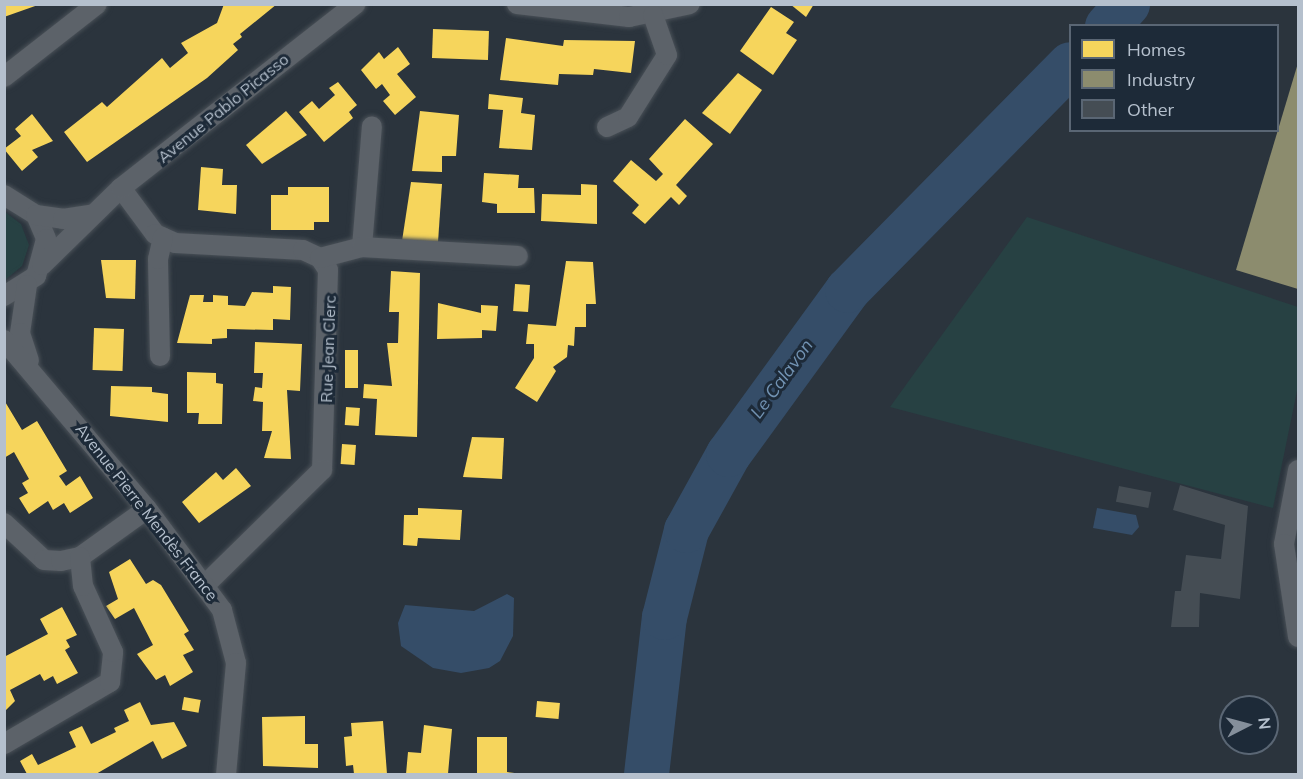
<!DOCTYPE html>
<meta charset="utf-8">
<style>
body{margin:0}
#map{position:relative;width:1303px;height:779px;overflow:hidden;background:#2b343d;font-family:Mulish,sans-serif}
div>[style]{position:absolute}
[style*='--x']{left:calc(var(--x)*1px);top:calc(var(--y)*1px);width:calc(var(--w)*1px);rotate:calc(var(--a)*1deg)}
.green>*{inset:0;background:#274143}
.water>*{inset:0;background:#354d68}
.homes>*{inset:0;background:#f6d55c;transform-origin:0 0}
.industry>*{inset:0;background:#8c8c6e}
.river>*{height:45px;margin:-22.5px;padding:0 22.5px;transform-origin:22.5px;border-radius:22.5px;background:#354d68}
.building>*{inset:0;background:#454d54;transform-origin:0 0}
.roads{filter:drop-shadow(0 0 2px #495057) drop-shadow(0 0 2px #495057)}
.minor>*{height:20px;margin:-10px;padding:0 10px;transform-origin:10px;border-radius:10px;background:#5c6269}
span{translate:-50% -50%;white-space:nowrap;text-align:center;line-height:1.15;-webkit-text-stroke:6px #1d2a38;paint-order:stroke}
.street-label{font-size:16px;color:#b5c0cd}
.water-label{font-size:18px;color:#7293b3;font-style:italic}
.frame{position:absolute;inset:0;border:6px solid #b5c0cd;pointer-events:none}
.legend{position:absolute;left:1069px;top:24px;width:210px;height:108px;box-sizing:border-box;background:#1d2a38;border:2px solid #5a6674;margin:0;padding:8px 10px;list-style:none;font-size:18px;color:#b5c0cd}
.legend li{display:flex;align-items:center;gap:12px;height:30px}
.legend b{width:30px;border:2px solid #5a6674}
.north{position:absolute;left:1219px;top:695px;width:60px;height:60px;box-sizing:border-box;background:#1d2a38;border:2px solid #5a6674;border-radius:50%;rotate:84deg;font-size:16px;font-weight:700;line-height:24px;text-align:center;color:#b5c0cd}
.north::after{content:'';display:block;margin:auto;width:21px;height:27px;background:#858f9b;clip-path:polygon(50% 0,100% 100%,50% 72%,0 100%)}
</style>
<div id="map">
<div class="green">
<div style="clip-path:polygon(5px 212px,21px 224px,29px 245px,22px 266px,5px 280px)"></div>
<div style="clip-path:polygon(1027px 217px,1298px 307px,1298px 386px,1273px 508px,890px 407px)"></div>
</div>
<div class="water">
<div style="clip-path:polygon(1097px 508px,1136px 515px,1139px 527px,1132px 535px,1093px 528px)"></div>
<div style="clip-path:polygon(507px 594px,514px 598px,513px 636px,500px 661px,489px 668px,461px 673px,433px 668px,401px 646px,398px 623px,405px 605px,474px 611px)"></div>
</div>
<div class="homes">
<div style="clip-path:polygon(4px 4px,38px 4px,38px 5px,4px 17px)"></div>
<div style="clip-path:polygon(224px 4px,277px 4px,240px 34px,242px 37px,233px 44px,238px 50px,207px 78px,87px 162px,64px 132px,102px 102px,107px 107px,162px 58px,170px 68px,188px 53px,181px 43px,217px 23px)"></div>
<div style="clip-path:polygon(790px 4px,814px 4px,806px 17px)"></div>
<div style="clip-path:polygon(771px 7px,794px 22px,786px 33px,797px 40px,773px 75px,740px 51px)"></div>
<div style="left:433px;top:29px;width:56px;height:29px;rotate:2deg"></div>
<div style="clip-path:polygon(506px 38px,563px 46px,564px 40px,635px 41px,631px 73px,594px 69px,593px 75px,559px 74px,558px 85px,500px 80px)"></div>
<div style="clip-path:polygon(398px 47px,410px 64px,397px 74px,416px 97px,395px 115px,383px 101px,390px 95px,382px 84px,376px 89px,361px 70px,379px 52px,384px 59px)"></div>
<div style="clip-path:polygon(738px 73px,762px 90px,730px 134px,702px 113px)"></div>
<div style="clip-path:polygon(338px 82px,357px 105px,349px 112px,353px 118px,324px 142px,299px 112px,312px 101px,319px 109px,335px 95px,329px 88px)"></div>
<div style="clip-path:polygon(489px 94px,523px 98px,521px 113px,535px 115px,532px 150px,499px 148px,503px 110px,488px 109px)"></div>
<div style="clip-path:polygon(286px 111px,307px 135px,262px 164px,246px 145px)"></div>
<div style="clip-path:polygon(420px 111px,459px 115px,456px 156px,442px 156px,442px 172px,412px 171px)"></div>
<div style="clip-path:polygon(32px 114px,53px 141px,32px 150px,38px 157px,22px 171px,4px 149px,21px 136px,15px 129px)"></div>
<div style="clip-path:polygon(685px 119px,713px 144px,676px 185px,687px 196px,679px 205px,671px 197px,645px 224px,632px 213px,639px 205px,613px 181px,631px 160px,656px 181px,663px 174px,649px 159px)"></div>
<div style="clip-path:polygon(201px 167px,223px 169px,222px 185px,237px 185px,236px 214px,198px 210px)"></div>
<div style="clip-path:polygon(484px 173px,519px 175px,518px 188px,534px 188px,535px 213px,497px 213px,497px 204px,482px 202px)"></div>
<div style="clip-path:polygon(411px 182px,442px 184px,438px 242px,402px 241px)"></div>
<div style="clip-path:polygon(581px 184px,597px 185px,597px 224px,541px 221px,542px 194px,581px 195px)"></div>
<div style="clip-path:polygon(288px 187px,329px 187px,329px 222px,314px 222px,314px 230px,271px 230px,271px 195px,288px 195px)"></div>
<div style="clip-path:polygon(101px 260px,136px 260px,135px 299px,106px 298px)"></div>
<div style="clip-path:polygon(566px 261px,593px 262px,596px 304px,586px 304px,586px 327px,575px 327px,574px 346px,568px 345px,567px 357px,553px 367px,556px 371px,537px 402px,515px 388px,534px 358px,534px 344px,526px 344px,528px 324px,556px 326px)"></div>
<div style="clip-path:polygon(391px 271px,420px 273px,417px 437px,375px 435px,377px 399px,363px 398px,364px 384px,392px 386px,387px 343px,398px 343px,399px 312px,389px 312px)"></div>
<div style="left:515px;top:284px;width:15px;height:27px;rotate:4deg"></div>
<div style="clip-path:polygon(273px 286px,291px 287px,290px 320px,273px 319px,273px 330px,227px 329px,227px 338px,212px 339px,212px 344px,177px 343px,190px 295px,204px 295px,203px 302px,213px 302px,213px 295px,228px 296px,228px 305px,245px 306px,252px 292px,273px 293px)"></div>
<div style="clip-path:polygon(438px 303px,481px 313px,481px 305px,498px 306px,496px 331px,482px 330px,482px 338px,437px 339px)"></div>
<div style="left:94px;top:328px;width:30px;height:42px;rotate:2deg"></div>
<div style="clip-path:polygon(255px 342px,302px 344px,300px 391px,287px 390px,291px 459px,264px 458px,272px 431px,262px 431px,263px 402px,253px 401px,255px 387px,262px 388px,263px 373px,254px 373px)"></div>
<div style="left:345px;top:350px;width:13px;height:38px"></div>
<div style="clip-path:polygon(187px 372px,216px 373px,216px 383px,223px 384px,222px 424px,198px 424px,199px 413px,187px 413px)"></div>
<div style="clip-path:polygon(111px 386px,152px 387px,152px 392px,168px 394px,168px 422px,110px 416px)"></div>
<div style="clip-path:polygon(4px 400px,22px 430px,37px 421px,67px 471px,59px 476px,66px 486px,80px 476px,93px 498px,70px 513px,64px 503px,53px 510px,48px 501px,29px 514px,19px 498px,28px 493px,22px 483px,29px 479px,14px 452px,4px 458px)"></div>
<div style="left:346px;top:407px;width:14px;height:18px;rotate:4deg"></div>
<div style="clip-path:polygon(472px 437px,504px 438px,502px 479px,463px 477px)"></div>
<div style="left:342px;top:444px;width:14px;height:20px;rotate:4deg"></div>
<div style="clip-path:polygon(236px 468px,251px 486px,199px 523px,182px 502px,216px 472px,223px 480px)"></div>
<div style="clip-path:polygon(418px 508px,462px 510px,460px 540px,418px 538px,417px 546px,403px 545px,404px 515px,418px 515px)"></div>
<div style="clip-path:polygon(130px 559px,146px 584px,153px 580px,161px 585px,189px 631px,184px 634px,194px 650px,183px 655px,193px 672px,170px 686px,165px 675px,156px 680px,137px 654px,153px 645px,134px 608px,115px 619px,106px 606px,118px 599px,109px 572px)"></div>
<div style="clip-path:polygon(62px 607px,77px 635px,66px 640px,70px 647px,65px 650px,78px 673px,57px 684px,53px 676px,44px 681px,40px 674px,10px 690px,15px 701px,4px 712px,4px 657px,48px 634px,40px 619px)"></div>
<div style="left:184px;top:697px;width:17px;height:13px;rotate:10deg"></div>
<div style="left:537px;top:701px;width:23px;height:16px;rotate:5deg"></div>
<div style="clip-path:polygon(140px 702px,151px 725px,174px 722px,187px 746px,162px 759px,153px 741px,96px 774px,27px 774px,20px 761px,32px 754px,38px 765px,76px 747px,69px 732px,82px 726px,91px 744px,116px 732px,114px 728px,129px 721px,124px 710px)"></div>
<div style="clip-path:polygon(305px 716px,305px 744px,318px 744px,318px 768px,263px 766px,262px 717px)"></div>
<div style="clip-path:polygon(383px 721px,387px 774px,354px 774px,353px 765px,346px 766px,344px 737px,352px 736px,351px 723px)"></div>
<div style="clip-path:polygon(424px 725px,452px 729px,448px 774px,406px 774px,408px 752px,421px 753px)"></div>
<div style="clip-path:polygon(477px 737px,507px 737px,507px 772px,523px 774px,477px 774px)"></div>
</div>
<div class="industry">
<div style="clip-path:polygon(1298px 63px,1298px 289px,1236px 270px)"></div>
</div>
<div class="river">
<div style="--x:1107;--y:26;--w:30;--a:-48"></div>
<div style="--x:646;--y:774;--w:158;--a:-83.5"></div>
<div style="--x:664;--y:617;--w:90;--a:-75.8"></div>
<div style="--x:686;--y:530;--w:87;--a:-61.1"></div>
<div style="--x:728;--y:454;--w:203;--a:-54"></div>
<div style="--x:847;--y:290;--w:317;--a:-45.4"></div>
</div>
<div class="building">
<div style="clip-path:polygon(1180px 485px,1248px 506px,1240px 599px,1200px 593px,1199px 627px,1171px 627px,1175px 591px,1181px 591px,1186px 555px,1221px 559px,1225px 525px,1173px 510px)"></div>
<div style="left:1119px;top:486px;width:33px;height:16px;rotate:11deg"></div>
</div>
<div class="roads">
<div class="minor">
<div style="--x:517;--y:4;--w:113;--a:6.6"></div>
<div style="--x:629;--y:17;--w:62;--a:-12"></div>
<div style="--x:4;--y:77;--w:118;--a:-38.1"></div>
<div style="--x:607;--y:127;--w:23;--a:-25"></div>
<div style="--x:628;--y:117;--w:73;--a:-57.8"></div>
<div style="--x:667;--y:55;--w:42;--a:-109.3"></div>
<div style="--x:121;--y:188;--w:57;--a:53.5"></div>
<div style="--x:155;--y:234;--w:22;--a:24"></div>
<div style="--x:175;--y:243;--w:128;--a:3.1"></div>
<div style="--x:303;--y:250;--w:19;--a:25"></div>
<div style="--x:320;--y:258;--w:14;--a:56"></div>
<div style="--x:328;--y:270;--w:200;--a:91.7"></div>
<div style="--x:322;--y:470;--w:163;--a:135.5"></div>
<div style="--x:4;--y:195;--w:38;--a:32"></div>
<div style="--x:36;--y:215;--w:26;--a:67"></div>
<div style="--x:46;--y:239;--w:38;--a:105"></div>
<div style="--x:36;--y:276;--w:38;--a:148"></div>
<div style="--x:36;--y:215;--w:27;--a:8"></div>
<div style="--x:63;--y:219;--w:30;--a:-9"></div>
<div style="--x:362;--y:247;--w:121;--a:-85.3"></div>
<div style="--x:320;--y:258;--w:43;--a:-14.7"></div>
<div style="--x:362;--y:247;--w:156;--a:3.3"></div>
<div style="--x:42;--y:265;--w:110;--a:-44.3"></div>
<div style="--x:121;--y:188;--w:298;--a:-38.1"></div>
<div style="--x:27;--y:285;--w:49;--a:98.3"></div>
<div style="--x:20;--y:333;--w:29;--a:72"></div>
<div style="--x:4;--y:340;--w:221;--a:49.8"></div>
<div style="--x:147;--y:509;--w:126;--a:53.4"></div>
<div style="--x:222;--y:610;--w:55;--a:75.2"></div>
<div style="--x:236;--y:663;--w:111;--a:95.1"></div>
<div style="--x:160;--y:356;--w:97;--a:-91.2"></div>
<div style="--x:158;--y:259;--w:22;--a:-77"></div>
<div style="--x:1298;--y:470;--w:75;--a:100.7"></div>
<div style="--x:1284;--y:544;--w:94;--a:81.4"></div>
<div style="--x:4;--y:523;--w:54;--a:42.8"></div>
<div style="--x:44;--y:560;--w:17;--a:3"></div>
<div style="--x:61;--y:561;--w:19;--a:-12"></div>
<div style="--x:80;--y:557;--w:82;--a:-35.6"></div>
<div style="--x:4;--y:744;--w:123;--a:-30.3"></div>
<div style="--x:110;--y:682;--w:30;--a:-84"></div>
<div style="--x:113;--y:652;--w:72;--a:-114.4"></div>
<div style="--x:83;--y:586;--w:29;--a:-96"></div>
</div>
</div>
<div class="street-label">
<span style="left:223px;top:108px;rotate:-39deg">Avenue Pablo Picasso</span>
<span style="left:328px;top:349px;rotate:-88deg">Rue Jean Clerc</span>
<span style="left:147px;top:512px;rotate:52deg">Avenue Pierre Mendès France</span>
</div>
<div class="water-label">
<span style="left:782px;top:379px;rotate:-54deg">Le Calavon</span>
</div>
<div class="frame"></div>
<ul class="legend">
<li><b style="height:16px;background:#f6d55c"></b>Homes</li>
<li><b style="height:16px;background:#8c8c6e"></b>Industry</li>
<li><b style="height:16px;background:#454d54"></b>Other</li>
</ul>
<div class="north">N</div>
</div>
